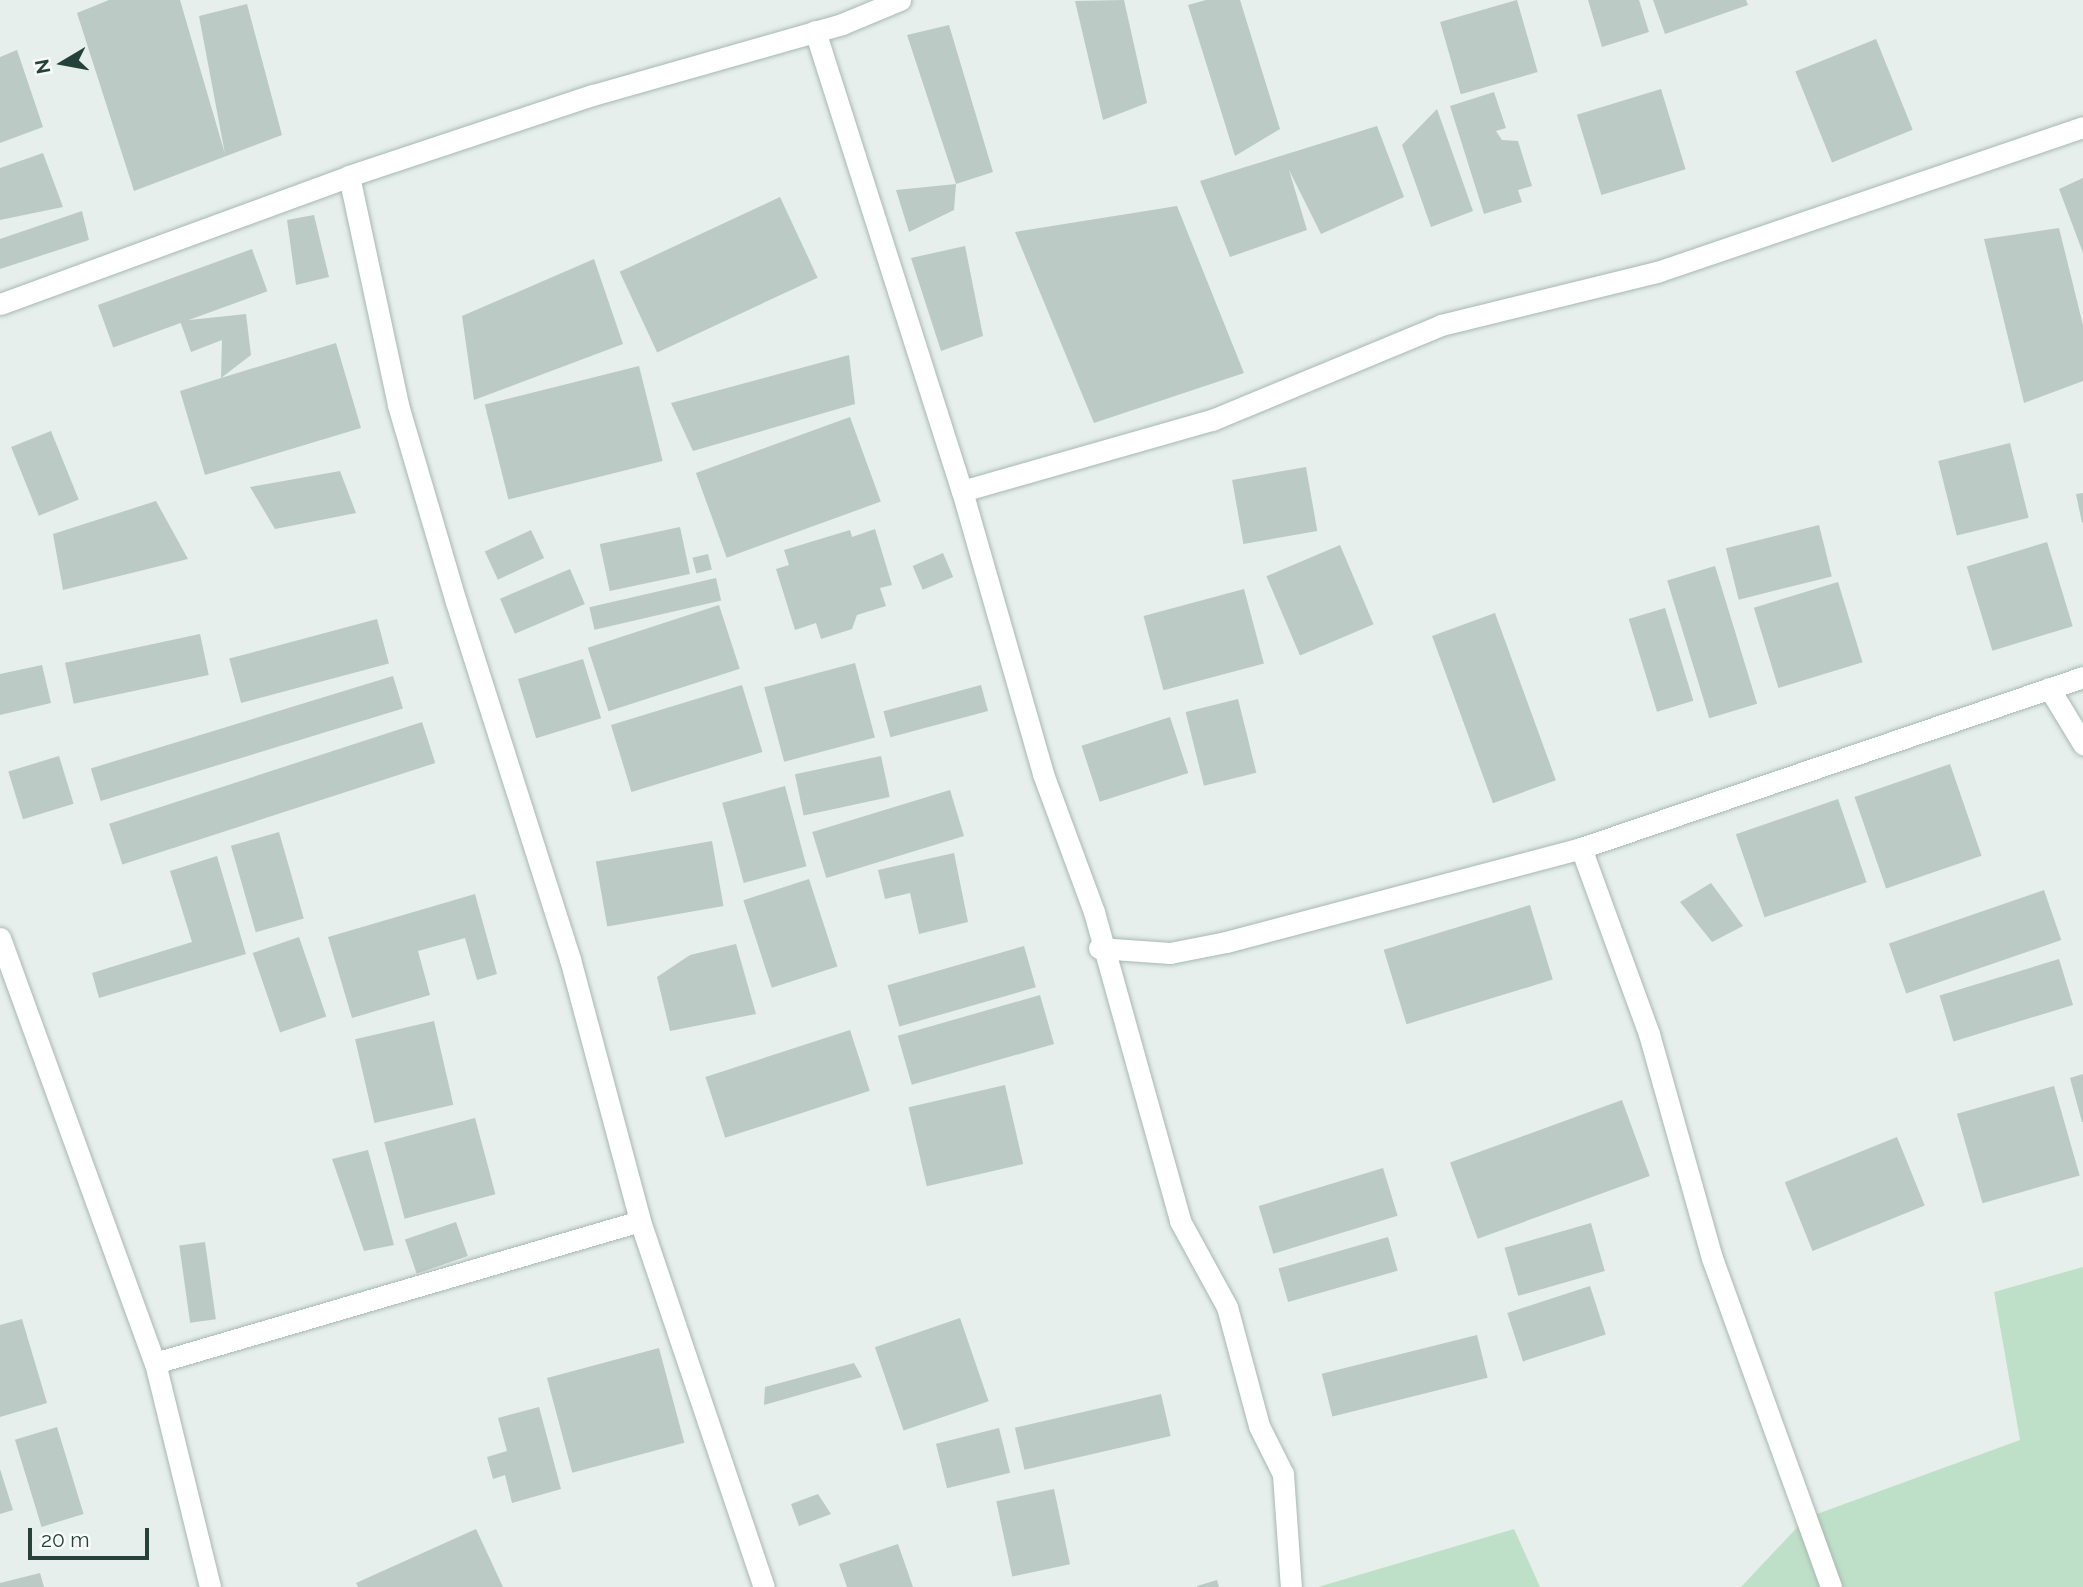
<!DOCTYPE html>
<style>
body{margin:0}
#map{position:relative;width:2083px;height:1587px;overflow:hidden;background:#e6efeb;font-family:Raleway,sans-serif}
div>[style]{position:absolute}
[style*='--x']{left:calc(var(--x)*1px);top:calc(var(--y)*1px);width:calc(var(--w)*1px);rotate:calc(var(--a)*1deg)}
.green>*{inset:0;background:#bfe0c8}
.building>*{inset:0;background:#bbcac4;transform-origin:0 0}
.roads{filter:drop-shadow(0 0 2px #a8b8b2) drop-shadow(0 0 2px #a8b8b2)}
.street>*{height:21px;margin:-10.5px;padding:0 10.5px;transform-origin:10.5px;border-radius:10.5px;background:#fff}
.secondary>*{height:21px;margin:-10.5px;padding:0 10.5px;transform-origin:10.5px;border-radius:10.5px;background:#fff}
span{translate:-50% -50%;white-space:nowrap;text-align:center;line-height:1.15;-webkit-text-stroke:5px #f7fbf9;paint-order:stroke}
.north{position:absolute;left:28px;top:28px;width:70px;height:70px;-webkit-text-stroke:5px #f7fbf9;paint-order:stroke;rotate:260deg;font-size:19px;font-weight:700;line-height:28px;text-align:center;color:#24423a}
.north::after{content:'';display:block;margin:auto;width:24px;height:32px;background:#24423a;clip-path:polygon(50% 0,100% 100%,50% 72%,0 100%)}
.scale{position:absolute;left:28px;top:1528px;width:121px;height:32px;box-sizing:border-box;border:4px solid #24423a;border-top:0;padding-left:9px;font-size:21px;line-height:24px;white-space:nowrap;color:#24423a;-webkit-text-stroke:5px #f7fbf9;paint-order:stroke}
</style>
<div id="map">
<div class="green">
<div style="clip-path:polygon(2083px 1267px,2083px 1587px,1741px 1587px,1806px 1518px,2020px 1440px,1994px 1292px)"></div>
<div style="clip-path:polygon(1514px 1529px,1540px 1587px,1318px 1587px)"></div>
</div>
<div class="building">
<div style="clip-path:polygon(109px 0,180px 0,225px 154px,199px 16px,247px 4px,282px 135px,134px 191px,77px 13px)"></div>
<div style="clip-path:polygon(1124px 0,1147px 103px,1103px 120px,1075px 1px)"></div>
<div style="clip-path:polygon(1206px 0,1240px 0,1280px 129px,1235px 156px,1188px 5px)"></div>
<div style="left:1517px;top:0;width:75px;height:80px;rotate:74deg"></div>
<div style="clip-path:polygon(1588px 0,1639px 0,1649px 32px,1602px 47px)"></div>
<div style="clip-path:polygon(1653px 0,1746px 0,1748px 5px,1665px 34px)"></div>
<div style="clip-path:polygon(949px 25px,993px 172px,956px 184px,954px 210px,909px 232px,896px 190px,956px 184px,907px 35px)"></div>
<div style="left:1876px;top:39px;width:98px;height:87px;rotate:68deg"></div>
<div style="clip-path:polygon(17px 50px,43px 127px,0 143px,0 57px)"></div>
<div style="left:1661px;top:89px;width:84px;height:88px;rotate:73deg"></div>
<div style="clip-path:polygon(1494px 92px,1506px 128px,1496px 131px,1502px 140px,1518px 141px,1532px 186px,1518px 190px,1522px 202px,1484px 214px,1450px 106px)"></div>
<div style="clip-path:polygon(1437px 109px,1473px 211px,1431px 227px,1402px 145px)"></div>
<div style="clip-path:polygon(1377px 126px,1404px 197px,1321px 234px,1289px 170px,1307px 230px,1230px 257px,1200px 181px)"></div>
<div style="clip-path:polygon(43px 153px,63px 207px,0 220px,0 168px)"></div>
<div style="clip-path:polygon(2083px 178px,2083px 253px,2059px 189px)"></div>
<div style="left:780px;top:197px;width:89px;height:177px;rotate:65deg"></div>
<div style="clip-path:polygon(1177px 206px,1244px 373px,1094px 423px,1015px 232px)"></div>
<div style="clip-path:polygon(82px 211px,89px 240px,0 269px,0 239px)"></div>
<div style="clip-path:polygon(314px 215px,329px 277px,296px 285px,287px 220px)"></div>
<div style="clip-path:polygon(2059px 228px,2083px 325px,2083px 381px,2024px 403px,1984px 239px)"></div>
<div style="clip-path:polygon(965px 246px,983px 336px,941px 351px,911px 258px)"></div>
<div style="left:252px;top:249px;width:45px;height:164px;rotate:70deg"></div>
<div style="clip-path:polygon(594px 259px,623px 344px,474px 400px,462px 316px)"></div>
<div style="clip-path:polygon(246px 314px,251px 355px,221px 378px,336px 343px,361px 428px,205px 475px,180px 391px,221px 378px,222px 340px,191px 352px,180px 321px)"></div>
<div style="clip-path:polygon(849px 355px,855px 404px,693px 451px,671px 403px)"></div>
<div style="left:639px;top:366px;width:98px;height:159px;rotate:76deg"></div>
<div style="left:850px;top:417px;width:90px;height:164px;rotate:70deg"></div>
<div style="left:51px;top:431px;width:74px;height:43px;rotate:68deg"></div>
<div style="left:2010px;top:443px;width:77px;height:74px;rotate:76deg"></div>
<div style="left:1306px;top:467px;width:65px;height:75px;rotate:80deg"></div>
<div style="clip-path:polygon(340px 471px,356px 513px,275px 529px,250px 487px)"></div>
<div style="clip-path:polygon(2083px 493px,2083px 522px,2082px 523px,2076px 494px)"></div>
<div style="clip-path:polygon(156px 501px,188px 559px,63px 590px,53px 534px)"></div>
<div style="left:1819px;top:525px;width:53px;height:96px;rotate:76deg"></div>
<div style="left:680px;top:527px;width:48px;height:82px;rotate:78deg"></div>
<div style="clip-path:polygon(875px 529px,892px 585px,880px 588px,886px 606px,857px 615px,852px 629px,821px 639px,816px 623px,795px 630px,776px 569px,789px 565px,784px 550px,850px 530px,852px 537px)"></div>
<div style="left:531px;top:530px;width:31px;height:51px;rotate:65deg"></div>
<div style="left:2047px;top:542px;width:88px;height:84px;rotate:73deg"></div>
<div style="left:1340px;top:545px;width:86px;height:80px;rotate:67deg"></div>
<div style="left:943px;top:553px;width:26px;height:33px;rotate:67deg"></div>
<div style="left:708px;top:554px;width:16px;height:16px;rotate:76deg"></div>
<div style="left:1715px;top:566px;width:144px;height:50px;rotate:73deg"></div>
<div style="left:570px;top:569px;width:38px;height:76px;rotate:67deg"></div>
<div style="left:716px;top:578px;width:23px;height:130px;rotate:77deg"></div>
<div style="left:1838px;top:582px;width:84px;height:88px;rotate:73deg"></div>
<div style="left:1244px;top:589px;width:77px;height:104px;rotate:75deg"></div>
<div style="left:719px;top:605px;width:67px;height:138px;rotate:72deg"></div>
<div style="left:1665px;top:608px;width:97px;height:38px;rotate:73deg"></div>
<div style="left:1495px;top:613px;width:178px;height:67px;rotate:70deg"></div>
<div style="left:377px;top:619px;width:46px;height:153px;rotate:75deg"></div>
<div style="left:200px;top:634px;width:42px;height:138px;rotate:78deg"></div>
<div style="left:583px;top:659px;width:62px;height:68px;rotate:73deg"></div>
<div style="left:855px;top:663px;width:77px;height:94px;rotate:75deg"></div>
<div style="clip-path:polygon(42px 665px,51px 703px,0 715px,0 674px)"></div>
<div style="left:393px;top:676px;width:34px;height:316px;rotate:73deg"></div>
<div style="left:742px;top:685px;width:70px;height:137px;rotate:73deg"></div>
<div style="left:981px;top:685px;width:27px;height:101px;rotate:75deg"></div>
<div style="left:1238px;top:699px;width:76px;height:54px;rotate:76deg"></div>
<div style="left:1170px;top:717px;width:59px;height:93px;rotate:72deg"></div>
<div style="left:422px;top:722px;width:43px;height:329px;rotate:72deg"></div>
<div style="left:59px;top:756px;width:50px;height:53px;rotate:73deg"></div>
<div style="left:881px;top:756px;width:42px;height:88px;rotate:78deg"></div>
<div style="left:1950px;top:764px;width:97px;height:101px;rotate:71deg"></div>
<div style="left:785px;top:786px;width:83px;height:65px;rotate:75deg"></div>
<div style="left:950px;top:790px;width:48px;height:144px;rotate:73deg"></div>
<div style="left:1838px;top:799px;width:88px;height:108px;rotate:71deg"></div>
<div style="left:279px;top:832px;width:90px;height:50px;rotate:74deg"></div>
<div style="left:712px;top:841px;width:66px;height:118px;rotate:80deg"></div>
<div style="clip-path:polygon(954px 853px,968px 922px,919px 934px,910px 893px,885px 899px,878px 870px)"></div>
<div style="clip-path:polygon(217px 856px,246px 954px,99px 998px,92px 973px,192px 942px,170px 871px)"></div>
<div style="left:809px;top:879px;width:92px;height:69px;rotate:72deg"></div>
<div style="clip-path:polygon(1711px 883px,1743px 926px,1712px 942px,1680px 902px)"></div>
<div style="left:2044px;top:890px;width:53px;height:164px;rotate:71deg"></div>
<div style="clip-path:polygon(475px 894px,497px 974px,477px 980px,465px 938px,418px 951px,430px 995px,352px 1018px,328px 937px)"></div>
<div style="left:1530px;top:905px;width:78px;height:153px;rotate:73deg"></div>
<div style="left:299px;top:937px;width:84px;height:49px;rotate:71deg"></div>
<div style="clip-path:polygon(736px 944px,756px 1014px,670px 1031px,657px 977px,690px 955px)"></div>
<div style="left:1024px;top:946px;width:43px;height:142px;rotate:74deg"></div>
<div style="left:2059px;top:959px;width:48px;height:125px;rotate:73deg"></div>
<div style="left:1040px;top:995px;width:51px;height:148px;rotate:74deg"></div>
<div style="left:434px;top:1021px;width:86px;height:81px;rotate:77deg"></div>
<div style="left:850px;top:1030px;width:64px;height:152px;rotate:72deg"></div>
<div style="clip-path:polygon(2083px 1074px,2083px 1122px,2082px 1122px,2070px 1078px)"></div>
<div style="left:1005px;top:1085px;width:81px;height:99px;rotate:77deg"></div>
<div style="left:2054px;top:1086px;width:93px;height:101px;rotate:74deg"></div>
<div style="left:1622px;top:1100px;width:81px;height:183px;rotate:70deg"></div>
<div style="left:475px;top:1118px;width:79px;height:94px;rotate:75deg"></div>
<div style="left:1897px;top:1137px;width:74px;height:121px;rotate:68deg"></div>
<div style="clip-path:polygon(368px 1150px,394px 1245px,364px 1251px,332px 1159px)"></div>
<div style="left:1383px;top:1168px;width:50px;height:130px;rotate:73deg"></div>
<div style="left:456px;top:1222px;width:36px;height:54px;rotate:71deg"></div>
<div style="left:1591px;top:1223px;width:50px;height:90px;rotate:74deg"></div>
<div style="left:1388px;top:1237px;width:35px;height:114px;rotate:74deg"></div>
<div style="left:205px;top:1242px;width:78px;height:26px;rotate:82deg"></div>
<div style="left:1590px;top:1286px;width:51px;height:87px;rotate:72deg"></div>
<div style="left:960px;top:1318px;width:88px;height:90px;rotate:71deg"></div>
<div style="clip-path:polygon(22px 1319px,47px 1403px,0 1417px,0 1325px)"></div>
<div style="left:1477px;top:1335px;width:44px;height:160px;rotate:76deg"></div>
<div style="left:659px;top:1348px;width:98px;height:116px;rotate:75deg"></div>
<div style="clip-path:polygon(854px 1363px,862px 1377px,764px 1405px,765px 1387px)"></div>
<div style="left:1161px;top:1394px;width:43px;height:150px;rotate:77deg"></div>
<div style="clip-path:polygon(539px 1407px,561px 1489px,512px 1503px,505px 1475px,493px 1479px,487px 1457px,507px 1451px,498px 1418px)"></div>
<div style="left:57px;top:1427px;width:91px;height:44px;rotate:73deg"></div>
<div style="left:999px;top:1428px;width:46px;height:65px;rotate:76deg"></div>
<div style="clip-path:polygon(0 1469px,13px 1510px,0 1514px)"></div>
<div style="left:1054px;top:1489px;width:77px;height:59px;rotate:78deg"></div>
<div style="clip-path:polygon(818px 1494px,831px 1514px,799px 1526px,791px 1504px)"></div>
<div style="clip-path:polygon(476px 1529px,503px 1587px,358px 1587px,356px 1583px)"></div>
<div style="clip-path:polygon(898px 1544px,913px 1587px,847px 1587px,839px 1564px)"></div>
<div style="clip-path:polygon(40px 1573px,44px 1587px,0 1587px,0 1583px)"></div>
<div style="clip-path:polygon(1217px 1580px,1219px 1587px,1197px 1587px,1197px 1586px)"></div>
</div>
<div class="roads">
<div class="street">
<div style="--x:815;--y:31;--w:483;--a:72.3"></div>
<div style="--x:962;--y:491;--w:294;--a:74"></div>
<div style="--x:1043;--y:774;--w:147;--a:69.7"></div>
<div style="--x:1094;--y:912;--w:321;--a:74.4"></div>
<div style="--x:1180;--y:1221;--w:98;--a:61.3"></div>
<div style="--x:1227;--y:1307;--w:123;--a:74.9"></div>
<div style="--x:1259;--y:1426;--w:54;--a:63.4"></div>
<div style="--x:1283;--y:1474;--w:113;--a:86"></div>
<div style="--x:349;--y:176;--w:234;--a:77.9"></div>
<div style="--x:398;--y:405;--w:205;--a:73.6"></div>
<div style="--x:456;--y:602;--w:375;--a:72.3"></div>
<div style="--x:570;--y:959;--w:271;--a:75"></div>
<div style="--x:640;--y:1221;--w:386;--a:71.3"></div>
<div style="--x:0;--y:304;--w:372;--a:-20.1"></div>
<div style="--x:349;--y:176;--w:257;--a:-18.4"></div>
<div style="--x:593;--y:95;--w:259;--a:-15.9"></div>
<div style="--x:842;--y:24;--w:63;--a:-22.5"></div>
<div style="--x:962;--y:491;--w:260;--a:-15.9"></div>
<div style="--x:1212;--y:420;--w:248;--a:-22.5"></div>
<div style="--x:1441;--y:325;--w:222;--a:-13.8"></div>
<div style="--x:1657;--y:272;--w:450;--a:-18.8"></div>
<div style="--x:2049;--y:688;--w:66;--a:58.7"></div>
<div style="--x:1581;--y:848;--w:198;--a:69.9"></div>
<div style="--x:1649;--y:1034;--w:233;--a:74.3"></div>
<div style="--x:1712;--y:1258;--w:350;--a:70.1"></div>
<div style="--x:1099;--y:948;--w:71;--a:4"></div>
<div style="--x:1170;--y:953;--w:57;--a:-11.1"></div>
<div style="--x:1226;--y:942;--w:367;--a:-14.8"></div>
<div style="--x:1581;--y:848;--w:530;--a:-18.81"></div>
<div style="--x:155;--y:1363;--w:505;--a:-16.32"></div>
</div>
<div class="secondary">
<div style="--x:0;--y:938;--w:452;--a:70"></div>
<div style="--x:155;--y:1363;--w:231;--a:76.2"></div>
</div>
</div>
<div class="north">N</div>
<div class="scale">20 m</div>
</div>
